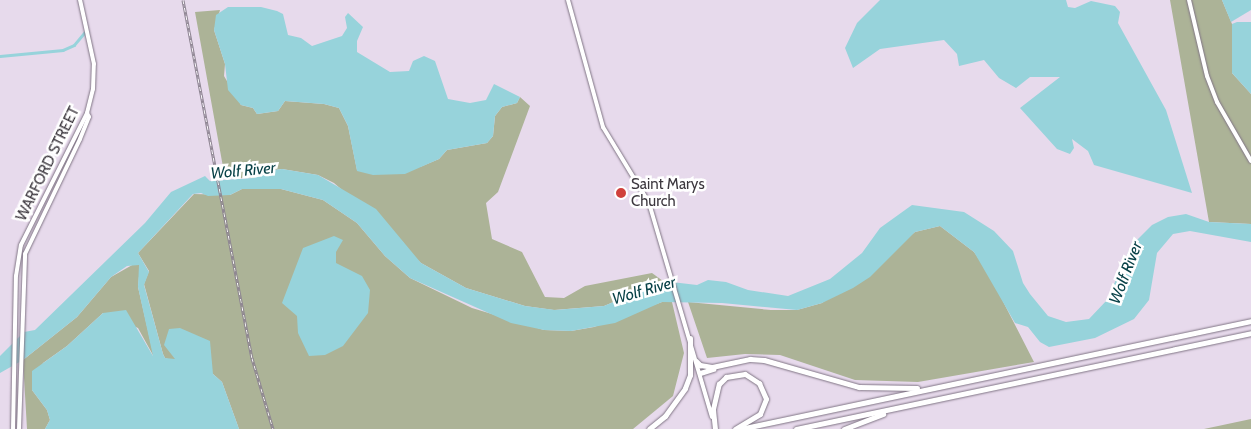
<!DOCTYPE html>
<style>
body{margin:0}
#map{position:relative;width:1251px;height:429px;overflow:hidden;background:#e7daec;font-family:Cabin,sans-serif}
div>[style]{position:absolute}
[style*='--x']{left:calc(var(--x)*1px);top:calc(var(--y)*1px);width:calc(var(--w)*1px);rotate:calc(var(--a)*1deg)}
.green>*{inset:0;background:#acb397}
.water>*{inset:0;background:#97d3db}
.canal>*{height:2.5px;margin:-1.25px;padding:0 1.25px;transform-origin:1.25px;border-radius:1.25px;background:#97d3db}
.roads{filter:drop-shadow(0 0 1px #807585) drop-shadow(0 0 1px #807585)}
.secondary>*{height:4px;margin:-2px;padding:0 2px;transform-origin:2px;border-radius:2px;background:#fff}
.highway>*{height:5px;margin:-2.5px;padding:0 2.5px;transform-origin:2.5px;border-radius:2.5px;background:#fff}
.rail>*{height:3px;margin-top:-1.5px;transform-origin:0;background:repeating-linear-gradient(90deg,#fff 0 4px,#8e8592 0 8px);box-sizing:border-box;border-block:1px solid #8e8592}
.dots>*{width:14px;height:14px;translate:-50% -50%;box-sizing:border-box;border:2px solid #fff;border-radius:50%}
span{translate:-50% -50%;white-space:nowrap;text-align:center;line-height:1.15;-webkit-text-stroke:5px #fff;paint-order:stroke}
.street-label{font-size:15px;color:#3c373e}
.poi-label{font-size:15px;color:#3c373e}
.left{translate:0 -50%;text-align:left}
.water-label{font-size:16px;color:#094248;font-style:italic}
</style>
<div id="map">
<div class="green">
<div style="clip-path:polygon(1170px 0,1222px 0,1232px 24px,1232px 73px,1251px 94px,1251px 224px,1209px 222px)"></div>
<div style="clip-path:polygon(220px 10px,214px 30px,225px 64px,224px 76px,241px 105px,253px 108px,257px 114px,278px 111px,285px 101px,324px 104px,339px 108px,348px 126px,357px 170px,420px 167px,439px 159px,447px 150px,487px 143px,493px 136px,495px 116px,502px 107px,517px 103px,520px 97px,530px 106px,498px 192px,486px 203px,492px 239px,522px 252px,545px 297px,564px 298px,585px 286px,652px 273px,663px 281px,604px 306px,554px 310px,525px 306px,466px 288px,421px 263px,408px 251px,403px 242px,334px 183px,318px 175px,282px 169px,260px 172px,253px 178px,225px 178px,195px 12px)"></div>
<div style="clip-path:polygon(242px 189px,281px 189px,323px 200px,357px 223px,385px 256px,410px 278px,472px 308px,544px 330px,571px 331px,594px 327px,662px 302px,672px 302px,684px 353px,673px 396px,633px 429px,239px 429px,222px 382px,213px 374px,165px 358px,163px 354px,144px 284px,149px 271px,138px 253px,194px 194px,230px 195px)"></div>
<div style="clip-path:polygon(940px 226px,974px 252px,988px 272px,1034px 362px,918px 382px,855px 380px,780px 355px,745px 354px,707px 358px,688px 302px,771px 310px,797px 310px,822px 303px,915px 232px)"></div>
<div style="clip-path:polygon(134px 264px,140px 265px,138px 287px,154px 357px,138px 328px,103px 313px,67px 346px,43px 363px,32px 390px,47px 410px,50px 420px,45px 429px,27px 429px,23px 360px,77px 317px,111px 277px)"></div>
<div style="clip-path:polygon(1251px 419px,1251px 429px,1204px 429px)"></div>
</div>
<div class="water">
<div style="clip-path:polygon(880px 0,1066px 0,1068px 7px,1075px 8px,1091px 1px,1115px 6px,1120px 12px,1118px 23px,1166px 110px,1192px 193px,1094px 165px,1088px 151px,1072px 139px,1074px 148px,1070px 154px,1057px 149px,1020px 108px,1060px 77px,1030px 77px,1016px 88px,999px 78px,984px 60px,959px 66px,957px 54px,944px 40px,880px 49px,853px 68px,845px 48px,857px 23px)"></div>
<div style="clip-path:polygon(1222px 0,1251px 0,1251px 10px,1231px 22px)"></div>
<div style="clip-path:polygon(228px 7px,261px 7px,277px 11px,283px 14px,288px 35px,301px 38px,312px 46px,342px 36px,347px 28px,345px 17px,348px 13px,363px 27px,357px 41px,357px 52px,390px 72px,409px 71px,413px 61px,424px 56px,435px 61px,448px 99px,470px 103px,486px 100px,494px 84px,520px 97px,517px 103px,502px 107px,495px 116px,493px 136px,487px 143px,447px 150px,439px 159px,405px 174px,373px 175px,357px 171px,348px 126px,339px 108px,324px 104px,285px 101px,278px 111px,257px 114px,253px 108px,241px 105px,228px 90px,225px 64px,214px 30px,216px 15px)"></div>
<div style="clip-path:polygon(1237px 22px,1251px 22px,1251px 94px,1232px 73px,1232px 24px)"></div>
<div style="clip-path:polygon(282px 169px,318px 175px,376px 209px,421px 263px,466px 288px,525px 306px,555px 310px,604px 306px,663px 281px,697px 285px,708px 280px,726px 282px,748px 290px,788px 296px,830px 279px,862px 253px,880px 228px,912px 205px,964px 212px,994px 231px,1013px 251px,1023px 283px,1030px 294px,1048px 316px,1066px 322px,1089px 319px,1107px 300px,1131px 246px,1152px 225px,1168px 217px,1186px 214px,1209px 222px,1251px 224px,1251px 242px,1190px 231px,1173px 234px,1157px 253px,1149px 300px,1134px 319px,1095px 338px,1049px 347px,1040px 342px,1028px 327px,1015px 323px,974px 252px,940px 226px,915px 232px,870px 277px,853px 288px,822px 303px,797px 310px,722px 303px,662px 302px,615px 323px,571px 331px,544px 330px,511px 323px,410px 278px,385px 256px,357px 223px,323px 200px,281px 189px,242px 189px,230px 195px,208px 196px,201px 193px,193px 194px,138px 253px,149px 272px,144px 285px,163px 354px,165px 358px,175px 359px,164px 345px,169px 329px,180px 328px,210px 341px,213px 374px,222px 382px,239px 429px,45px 429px,50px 420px,47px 410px,32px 390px,32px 371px,67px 346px,103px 313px,126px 310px,153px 356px,138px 287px,139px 265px,127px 266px,111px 277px,77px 317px,23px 360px,0 373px,0 356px,24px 332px,35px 330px,145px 223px,171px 192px,205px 176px,210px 181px,253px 178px,260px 172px)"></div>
<div style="clip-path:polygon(334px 236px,343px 240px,336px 252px,336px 263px,362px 276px,370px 290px,368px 313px,343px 346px,325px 355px,309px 356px,298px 333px,297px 316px,282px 303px,303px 248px)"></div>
</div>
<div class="canal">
<div style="--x:0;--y:56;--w:63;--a:-5.4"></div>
<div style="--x:63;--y:50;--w:12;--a:-24"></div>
<div style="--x:74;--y:45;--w:16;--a:-50"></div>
</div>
<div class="roads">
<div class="secondary">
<div style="--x:568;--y:0;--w:132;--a:74.6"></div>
<div style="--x:603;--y:127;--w:89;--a:58.8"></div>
<div style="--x:649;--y:203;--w:223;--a:73.6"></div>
<div style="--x:1189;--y:0;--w:78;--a:76.7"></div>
<div style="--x:1207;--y:76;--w:28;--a:69"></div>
<div style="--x:1217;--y:102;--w:68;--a:60"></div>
<div style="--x:13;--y:429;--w:153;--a:-88.9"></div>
<div style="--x:16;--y:276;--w:31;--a:-81"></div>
<div style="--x:21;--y:245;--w:148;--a:-63.4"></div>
<div style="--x:87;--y:113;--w:25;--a:-76"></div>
<div style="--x:93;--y:89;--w:25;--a:-88"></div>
<div style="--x:94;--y:64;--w:66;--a:-102.3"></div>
<div style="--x:19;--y:429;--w:175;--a:-88"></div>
<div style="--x:25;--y:254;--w:127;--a:-64.4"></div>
<div style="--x:80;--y:139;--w:24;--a:-68"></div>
<div style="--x:89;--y:117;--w:4;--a:-117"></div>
</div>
<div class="highway">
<div style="--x:696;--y:361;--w:6;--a:45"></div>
<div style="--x:700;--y:365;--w:12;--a:9"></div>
<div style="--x:712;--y:367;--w:39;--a:-12"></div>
<div style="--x:750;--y:359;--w:14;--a:4"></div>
<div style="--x:764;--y:360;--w:99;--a:15.9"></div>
<div style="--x:859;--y:387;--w:58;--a:1"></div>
<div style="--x:700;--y:373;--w:14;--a:-17"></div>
<div style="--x:649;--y:429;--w:21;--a:-39"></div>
<div style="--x:665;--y:416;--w:34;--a:-54"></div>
<div style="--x:685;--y:388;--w:14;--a:-69"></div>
<div style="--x:690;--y:375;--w:37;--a:-90"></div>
<div style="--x:715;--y:429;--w:20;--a:-96"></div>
<div style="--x:713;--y:409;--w:26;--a:-77"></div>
<div style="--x:719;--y:384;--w:10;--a:-45"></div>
<div style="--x:726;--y:377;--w:19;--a:-9"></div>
<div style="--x:745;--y:374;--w:17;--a:33"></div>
<div style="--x:759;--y:383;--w:17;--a:66"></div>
<div style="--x:766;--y:399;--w:16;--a:112"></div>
<div style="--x:760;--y:414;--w:29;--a:149"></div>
<div style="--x:740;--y:429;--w:522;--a:-11.93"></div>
<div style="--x:796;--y:429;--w:465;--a:-11.9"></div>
<div style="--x:844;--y:429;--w:42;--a:-21"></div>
</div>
</div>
<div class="rail">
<div style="--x:183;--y:0;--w:365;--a:79.1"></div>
<div style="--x:252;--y:358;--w:74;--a:73.5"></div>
</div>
<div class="dots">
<div style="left:621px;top:193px;background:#d0413c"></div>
</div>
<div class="street-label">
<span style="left:48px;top:164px;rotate:-64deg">WARFORD STREET</span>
</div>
<div class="poi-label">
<span class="left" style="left:631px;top:193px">Saint Marys<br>Church</span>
</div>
<div class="water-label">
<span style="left:243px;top:171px;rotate:-5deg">Wolf River</span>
<span style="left:1126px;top:273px;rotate:-69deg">Wolf River</span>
<span style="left:644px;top:291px;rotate:-16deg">Wolf River</span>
</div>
</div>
